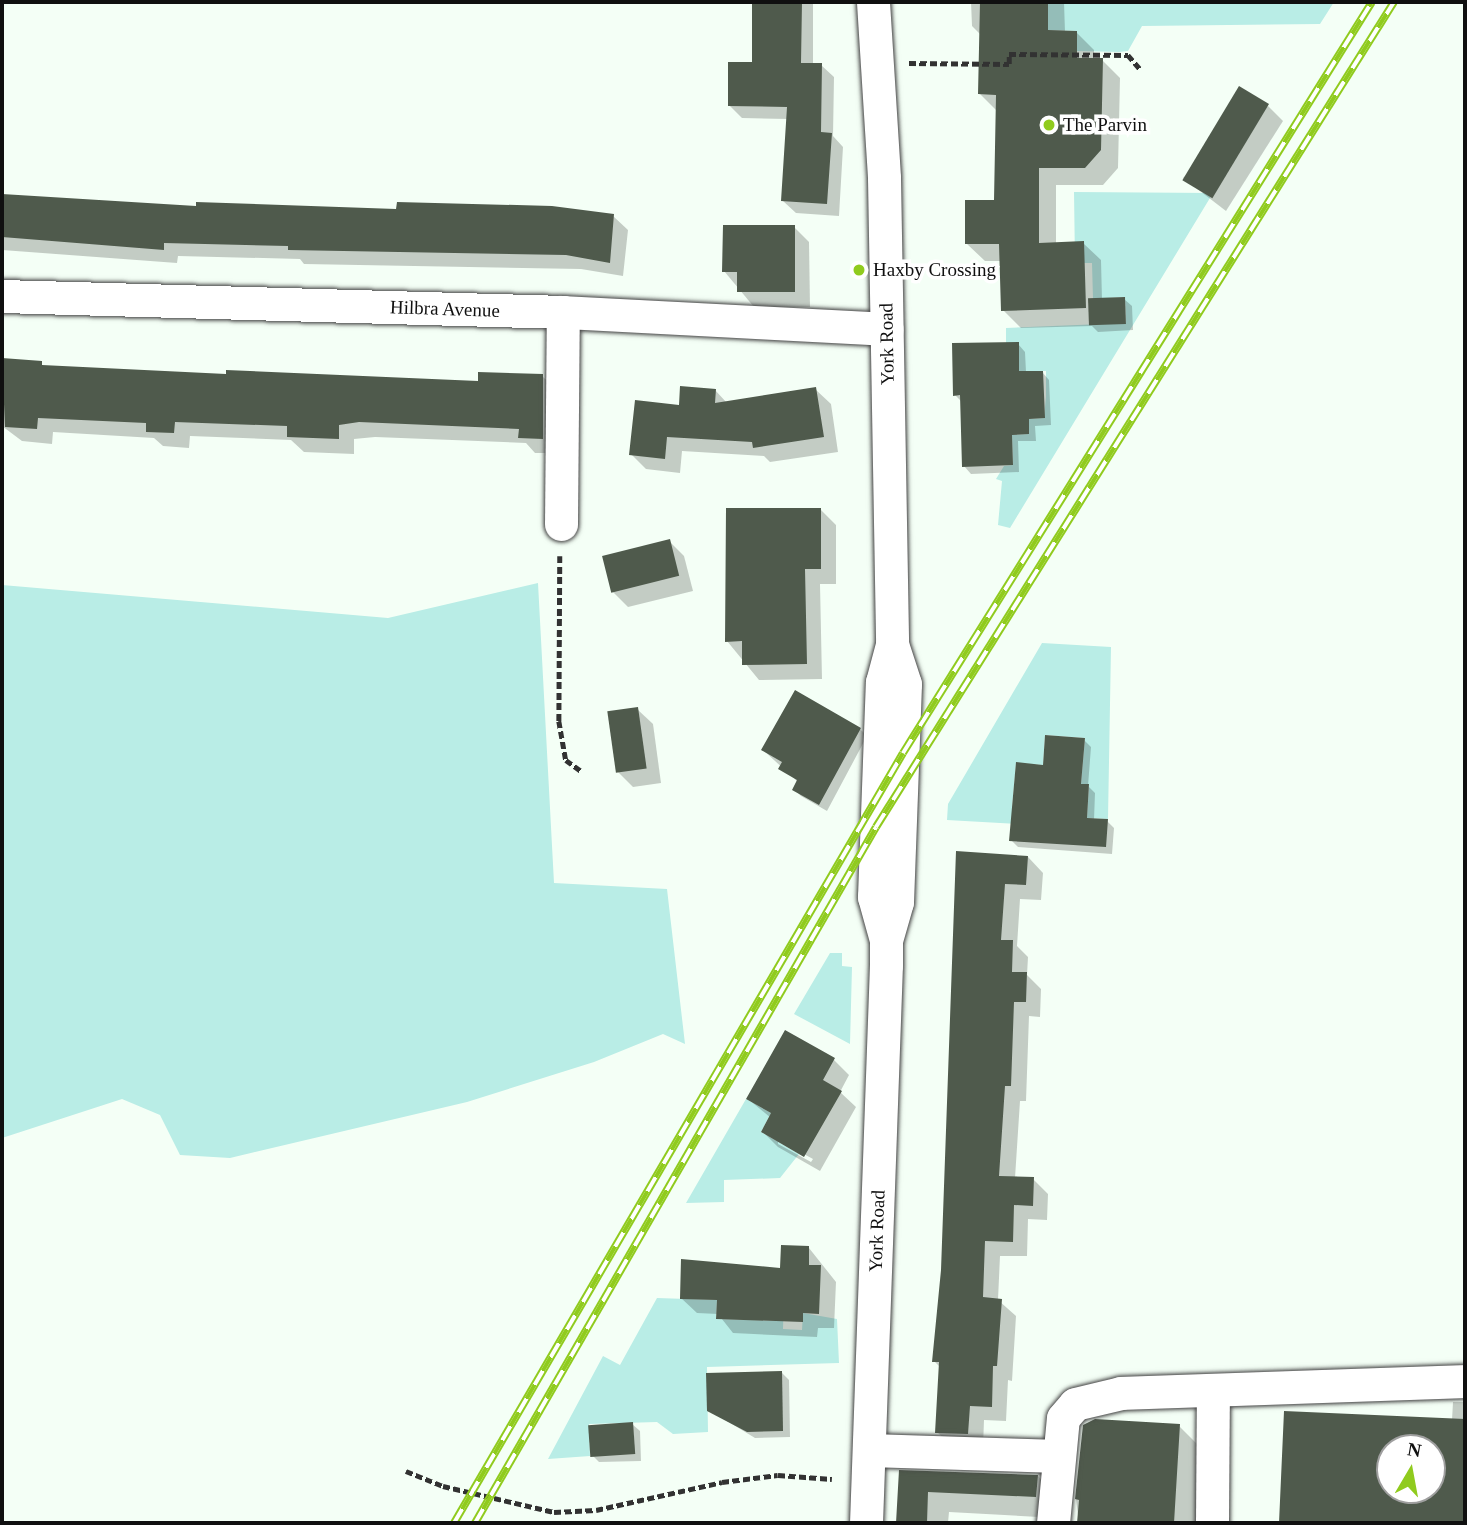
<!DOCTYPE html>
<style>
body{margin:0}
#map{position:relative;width:1467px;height:1525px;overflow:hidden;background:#f4fff6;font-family:"Times New Roman",serif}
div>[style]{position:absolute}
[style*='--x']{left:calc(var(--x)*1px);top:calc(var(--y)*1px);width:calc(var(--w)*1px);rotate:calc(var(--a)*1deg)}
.green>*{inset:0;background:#b9ede6}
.shadow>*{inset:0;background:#0003}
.building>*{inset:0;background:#4f5a4c;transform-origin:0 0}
.path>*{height:4.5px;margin-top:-2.25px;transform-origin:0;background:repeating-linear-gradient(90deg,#323232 0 7px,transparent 0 10.5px)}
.roads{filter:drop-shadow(0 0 2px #434343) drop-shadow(0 0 2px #434343)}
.minor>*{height:33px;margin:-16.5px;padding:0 16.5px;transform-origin:16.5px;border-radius:16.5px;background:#fff}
.rail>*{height:8px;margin-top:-4px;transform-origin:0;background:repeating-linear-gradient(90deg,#fff 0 16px,#90cb1e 0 32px);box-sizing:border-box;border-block:2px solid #90cb1e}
.dots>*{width:19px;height:19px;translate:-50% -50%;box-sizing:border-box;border:4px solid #fff;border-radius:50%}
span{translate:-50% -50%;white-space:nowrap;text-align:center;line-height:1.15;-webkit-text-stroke:7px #fff;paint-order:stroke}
.poi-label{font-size:19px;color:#101010}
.left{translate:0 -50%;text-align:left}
.street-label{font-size:19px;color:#101010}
.frame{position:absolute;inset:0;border:4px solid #101010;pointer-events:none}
.north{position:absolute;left:1376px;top:1434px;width:70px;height:70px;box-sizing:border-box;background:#fff;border:2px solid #9f9f9f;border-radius:50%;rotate:10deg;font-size:19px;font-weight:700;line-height:28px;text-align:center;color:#101010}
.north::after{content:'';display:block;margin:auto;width:24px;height:32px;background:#90cb1e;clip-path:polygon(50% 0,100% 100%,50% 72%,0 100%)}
</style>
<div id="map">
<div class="green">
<div style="clip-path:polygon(1048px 2px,1334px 2px,1320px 24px,1142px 26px,1128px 51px,1119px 52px,1077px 51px,1077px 31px,1048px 30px)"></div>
<div style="clip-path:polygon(1074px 192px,1213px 193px,1010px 528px,998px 525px,1002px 481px,996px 479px,1004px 466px,1013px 465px,1012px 435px,1029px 434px,1029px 419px,1044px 418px,1046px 397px,1046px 371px,1019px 371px,1019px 359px,1006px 359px,1006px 328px,1126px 323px,1125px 297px,1093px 299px,1092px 263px,1075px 263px)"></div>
<div style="clip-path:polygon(538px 583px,554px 883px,667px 889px,685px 1044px,663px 1034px,594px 1062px,467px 1102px,230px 1158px,180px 1155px,160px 1115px,122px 1099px,2px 1138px,2px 585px,388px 618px)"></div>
<div style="clip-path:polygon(1042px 643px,1111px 647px,1108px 819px,1087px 818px,1089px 785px,1081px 784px,1085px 738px,1045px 735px,1043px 765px,1016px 763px,1012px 807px,1037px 809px,1035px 825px,947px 820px,948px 804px)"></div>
<div style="clip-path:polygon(830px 953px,842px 953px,842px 966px,852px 967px,850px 1044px,794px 1014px)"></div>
<div style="clip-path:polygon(746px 1099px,771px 1113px,761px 1132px,799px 1154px,780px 1178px,724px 1180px,724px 1202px,686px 1203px)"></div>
<div style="clip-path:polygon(785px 1263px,783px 1329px,802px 1330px,803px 1313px,837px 1319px,839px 1363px,707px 1367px,708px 1432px,673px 1434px,657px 1422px,589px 1424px,590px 1456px,548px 1459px,603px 1356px,620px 1365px,657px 1298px,717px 1300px,716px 1319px,778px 1321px)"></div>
</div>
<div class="shadow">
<div style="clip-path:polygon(754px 2px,813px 2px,813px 64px,821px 65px,834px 77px,833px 136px,843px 147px,839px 216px,796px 213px,783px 201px,788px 119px,742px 118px,729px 105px,754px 64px)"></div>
<div style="clip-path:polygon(971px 2px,1064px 2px,1065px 32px,1076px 32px,1094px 50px,1094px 60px,1102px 60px,1120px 78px,1118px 168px,1103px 185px,1056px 185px,1056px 244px,1083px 243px,1101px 260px,1102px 300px,1124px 299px,1132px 306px,1133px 330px,1098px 332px,1092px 326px,1021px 328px,1003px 310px,1001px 261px,985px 261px,967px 244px,996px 201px,998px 112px,980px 94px,981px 35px,972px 26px)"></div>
<div style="clip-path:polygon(1268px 106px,1283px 121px,1226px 211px,1183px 178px)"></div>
<div style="clip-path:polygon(2px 195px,197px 208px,613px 216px,628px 230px,623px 276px,581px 269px,304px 264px,300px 259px,178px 256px,177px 263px,2px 250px)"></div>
<div style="clip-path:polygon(794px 227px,809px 242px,810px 307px,754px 307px,724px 271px)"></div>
<div style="clip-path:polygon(1018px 344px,1025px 352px,1026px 372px,1042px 372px,1049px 380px,1051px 425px,1035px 426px,1036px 441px,1018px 441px,1019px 472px,971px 474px,964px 466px,962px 402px,955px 395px)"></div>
<div style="clip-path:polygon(2px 360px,46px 367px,228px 376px,480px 382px,542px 376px,558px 391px,557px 453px,535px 453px,526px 443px,375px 437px,354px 439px,354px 454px,304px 452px,291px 440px,190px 436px,189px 448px,163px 446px,154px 438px,53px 432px,52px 444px,22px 441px,2px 426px)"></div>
<div style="clip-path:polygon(815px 389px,831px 404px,838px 452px,770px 462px,764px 456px,682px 451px,680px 473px,646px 469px,631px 454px,680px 407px,715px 390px,727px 403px)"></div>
<div style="clip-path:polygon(821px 510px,836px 525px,836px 584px,820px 584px,822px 679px,759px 680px,727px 641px)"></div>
<div style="clip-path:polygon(669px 541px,684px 556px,693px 591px,628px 607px,613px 592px)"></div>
<div style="clip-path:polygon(637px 709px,653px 724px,661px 783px,633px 787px,617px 771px)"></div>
<div style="clip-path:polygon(860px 729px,867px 736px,827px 811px,801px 796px,794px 789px,798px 782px,763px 750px)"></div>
<div style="clip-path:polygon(1084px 740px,1091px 747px,1088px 786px,1095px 793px,1094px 820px,1107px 821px,1114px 828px,1112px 854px,1018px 847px,1011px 840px,1044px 767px)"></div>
<div style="clip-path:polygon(957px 853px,1028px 857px,1043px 873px,1041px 900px,1020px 899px,1017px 946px,1028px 957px,1027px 975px,1041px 989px,1040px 1017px,1029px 1016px,1026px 1101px,1020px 1101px,1015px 1178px,1033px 1179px,1048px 1194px,1047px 1220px,1028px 1219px,1027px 1256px,1000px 1256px,998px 1300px,1016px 1316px,1012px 1381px,1008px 1380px,1006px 1421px,984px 1420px,983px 1448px,953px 1447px,937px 1432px,940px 1367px,934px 1361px,943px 1270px)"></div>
<div style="clip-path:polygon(evenodd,786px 1033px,834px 1060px,849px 1075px,840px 1092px,856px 1107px,820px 1171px,778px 1147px,763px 1132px,771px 1118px,748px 1099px,786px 1033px,778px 1140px,813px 1159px,811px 1162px,778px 1144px,778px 1140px)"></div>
<div style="clip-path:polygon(809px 1248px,836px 1282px,834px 1328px,818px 1328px,817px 1337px,733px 1333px,718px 1314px,697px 1313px,681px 1298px,782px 1270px)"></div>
<div style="clip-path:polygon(782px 1373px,789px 1380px,790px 1437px,755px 1438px,709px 1410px)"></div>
<div style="clip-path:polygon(evenodd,1453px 1402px,1465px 1402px,1465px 1523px,1281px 1523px,1285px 1413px,1452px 1420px,1453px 1402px,1390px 1448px,1432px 1448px,1432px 1490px,1390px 1490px,1390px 1448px)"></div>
<div style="clip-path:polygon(632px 1424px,640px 1431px,641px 1461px,599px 1462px,592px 1455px)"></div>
<div style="clip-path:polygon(1179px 1426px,1209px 1456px,1205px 1523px,1079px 1523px,1076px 1499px)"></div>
<div style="clip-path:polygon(900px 1472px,1038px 1476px,1058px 1497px,1057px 1518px,949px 1512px,948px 1523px,898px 1523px)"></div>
</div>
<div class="building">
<div style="clip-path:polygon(752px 2px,802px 2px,801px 63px,822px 63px,821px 132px,832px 133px,827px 204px,781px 201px,787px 107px,728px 106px,728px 62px,752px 62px)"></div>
<div style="clip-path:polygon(980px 2px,1048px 2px,1048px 30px,1077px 31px,1077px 58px,1103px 58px,1101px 150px,1085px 168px,1039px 168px,1039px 243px,1084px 241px,1086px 308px,1001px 311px,999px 244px,965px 244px,965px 200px,994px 200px,996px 95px,978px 94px)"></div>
<div style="left:1239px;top:86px;width:35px;height:110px;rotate:31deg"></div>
<div style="clip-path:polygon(2px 194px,196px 206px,196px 202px,396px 209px,397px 202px,552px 206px,614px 214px,610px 263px,566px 255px,288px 250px,288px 246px,164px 243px,164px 250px,2px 237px)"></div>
<div style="clip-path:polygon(723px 225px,795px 225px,795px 292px,737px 292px,737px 272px,722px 272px)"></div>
<div style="left:1125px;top:297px;width:27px;height:37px;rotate:88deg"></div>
<div style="clip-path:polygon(1019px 342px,1019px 371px,1043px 371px,1045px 418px,1029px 419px,1029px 434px,1012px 435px,1013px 465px,962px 467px,960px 395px,953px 396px,952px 343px)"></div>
<div style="clip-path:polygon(2px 358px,42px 361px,42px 365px,226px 374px,226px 370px,478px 381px,478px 372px,543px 374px,543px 439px,518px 438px,519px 429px,359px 422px,339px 425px,339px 439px,287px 437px,287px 426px,175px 422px,174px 433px,146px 432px,146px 423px,38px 418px,37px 429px,5px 427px)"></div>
<div style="clip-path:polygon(680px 386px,716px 389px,715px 403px,816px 387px,824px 437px,753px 448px,752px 442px,667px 437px,665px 459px,629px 455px,635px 400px,679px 405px)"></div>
<div style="clip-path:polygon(726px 508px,821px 508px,821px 569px,805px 569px,807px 664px,742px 665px,742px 641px,725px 642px)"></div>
<div style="left:670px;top:539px;width:38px;height:70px;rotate:76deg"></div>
<div style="clip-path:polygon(795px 690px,861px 728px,819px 805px,792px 790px,797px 780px,778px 769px,782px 762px,761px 750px)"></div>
<div style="left:638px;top:707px;width:62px;height:31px;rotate:82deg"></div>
<div style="clip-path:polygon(1045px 735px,1085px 738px,1081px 784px,1089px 784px,1087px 818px,1108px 819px,1106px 847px,1009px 841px,1016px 762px,1043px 765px)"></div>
<div style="clip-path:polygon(956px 851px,1028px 856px,1026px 885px,1005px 884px,1001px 940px,1013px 940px,1012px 972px,1027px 972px,1026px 1002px,1014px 1002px,1011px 1086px,1005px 1086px,999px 1176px,1034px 1177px,1033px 1206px,1014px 1205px,1013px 1242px,985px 1241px,983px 1297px,1002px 1299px,997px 1366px,993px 1366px,992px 1407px,970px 1406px,968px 1434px,935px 1433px,939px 1362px,932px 1362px,941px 1270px)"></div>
<div style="clip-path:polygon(785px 1030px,835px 1058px,823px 1080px,842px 1091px,804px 1157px,761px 1132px,771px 1113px,746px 1099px)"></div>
<div style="clip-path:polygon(781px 1245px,809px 1246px,809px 1265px,821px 1265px,819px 1314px,803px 1313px,803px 1322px,716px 1319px,717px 1300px,680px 1299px,681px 1259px,780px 1268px)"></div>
<div style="clip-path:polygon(782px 1371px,783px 1431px,747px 1432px,707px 1411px,706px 1373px)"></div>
<div style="clip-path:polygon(evenodd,1284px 1411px,1465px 1419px,1465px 1523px,1279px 1523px,1284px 1411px,1390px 1448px,1432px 1448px,1432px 1490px,1390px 1490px,1390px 1448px)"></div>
<div style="clip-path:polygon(1095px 1419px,1180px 1424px,1174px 1523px,1077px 1523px,1079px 1500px,1075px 1499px,1083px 1425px)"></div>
<div style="left:633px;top:1422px;width:32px;height:45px;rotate:86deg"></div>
<div style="clip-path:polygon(899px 1470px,1038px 1475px,1036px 1497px,928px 1492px,927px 1523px,896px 1523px)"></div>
</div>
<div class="path">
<div style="--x:909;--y:63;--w:100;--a:0.6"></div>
<div style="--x:1009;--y:64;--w:10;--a:-90"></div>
<div style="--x:1009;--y:54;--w:119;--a:0.5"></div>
<div style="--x:1128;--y:55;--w:18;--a:49"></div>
<div style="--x:560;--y:556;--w:165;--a:90.3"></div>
<div style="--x:559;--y:721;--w:40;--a:80"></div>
<div style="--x:566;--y:760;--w:19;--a:36"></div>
<div style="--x:406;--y:1471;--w:40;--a:22"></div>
<div style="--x:443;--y:1486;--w:114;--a:13.2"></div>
<div style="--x:554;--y:1512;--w:42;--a:-2.7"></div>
<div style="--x:596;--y:1510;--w:129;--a:-12.5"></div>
<div style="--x:722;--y:1482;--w:56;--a:-7.1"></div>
<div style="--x:778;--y:1475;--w:54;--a:4.2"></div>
</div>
<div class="roads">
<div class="minor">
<div style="--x:873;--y:2;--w:176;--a:86.4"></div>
<div style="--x:884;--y:178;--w:466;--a:89"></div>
<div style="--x:892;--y:644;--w:42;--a:72"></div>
<div style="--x:905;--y:684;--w:218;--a:92.1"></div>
<div style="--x:897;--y:902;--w:40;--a:106"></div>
<div style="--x:2;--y:296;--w:561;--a:1.63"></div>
<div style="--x:563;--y:312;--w:324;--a:3"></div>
<div style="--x:561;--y:524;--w:212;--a:-89.5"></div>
<div style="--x:870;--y:1450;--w:188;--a:1.8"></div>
<div style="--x:866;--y:1523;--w:558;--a:-87.95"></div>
<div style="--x:886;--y:965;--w:25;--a:-90"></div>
<div style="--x:886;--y:940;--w:45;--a:-105.6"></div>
<div style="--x:874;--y:897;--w:215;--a:-87.9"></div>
<div style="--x:882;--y:682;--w:39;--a:-75"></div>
<div style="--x:1053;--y:1523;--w:105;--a:-84.6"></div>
<div style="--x:1063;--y:1418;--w:18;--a:-49"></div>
<div style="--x:1075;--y:1404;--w:47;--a:-13.4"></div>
<div style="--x:1121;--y:1393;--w:344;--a:-2"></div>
<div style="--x:1212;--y:1523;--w:133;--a:-89.6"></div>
</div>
</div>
<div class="rail">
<div style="--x:454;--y:1523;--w:891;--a:-59.75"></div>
<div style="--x:903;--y:753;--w:885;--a:-58.02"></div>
<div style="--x:475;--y:1523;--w:803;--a:-60.05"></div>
<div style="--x:876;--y:827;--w:974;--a:-57.88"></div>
</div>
<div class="dots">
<div style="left:1049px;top:125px;background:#90cb1e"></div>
<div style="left:859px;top:270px;background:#90cb1e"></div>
</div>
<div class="poi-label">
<span class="left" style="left:1063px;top:125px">The Parvin</span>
<span class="left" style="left:873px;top:270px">Haxby Crossing</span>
</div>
<div class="street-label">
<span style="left:445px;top:309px;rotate:2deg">Hilbra Avenue</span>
<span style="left:887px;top:344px;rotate:-91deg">York Road</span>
<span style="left:877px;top:1231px;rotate:-88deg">York Road</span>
</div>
<div class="frame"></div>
<div class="north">N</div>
</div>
